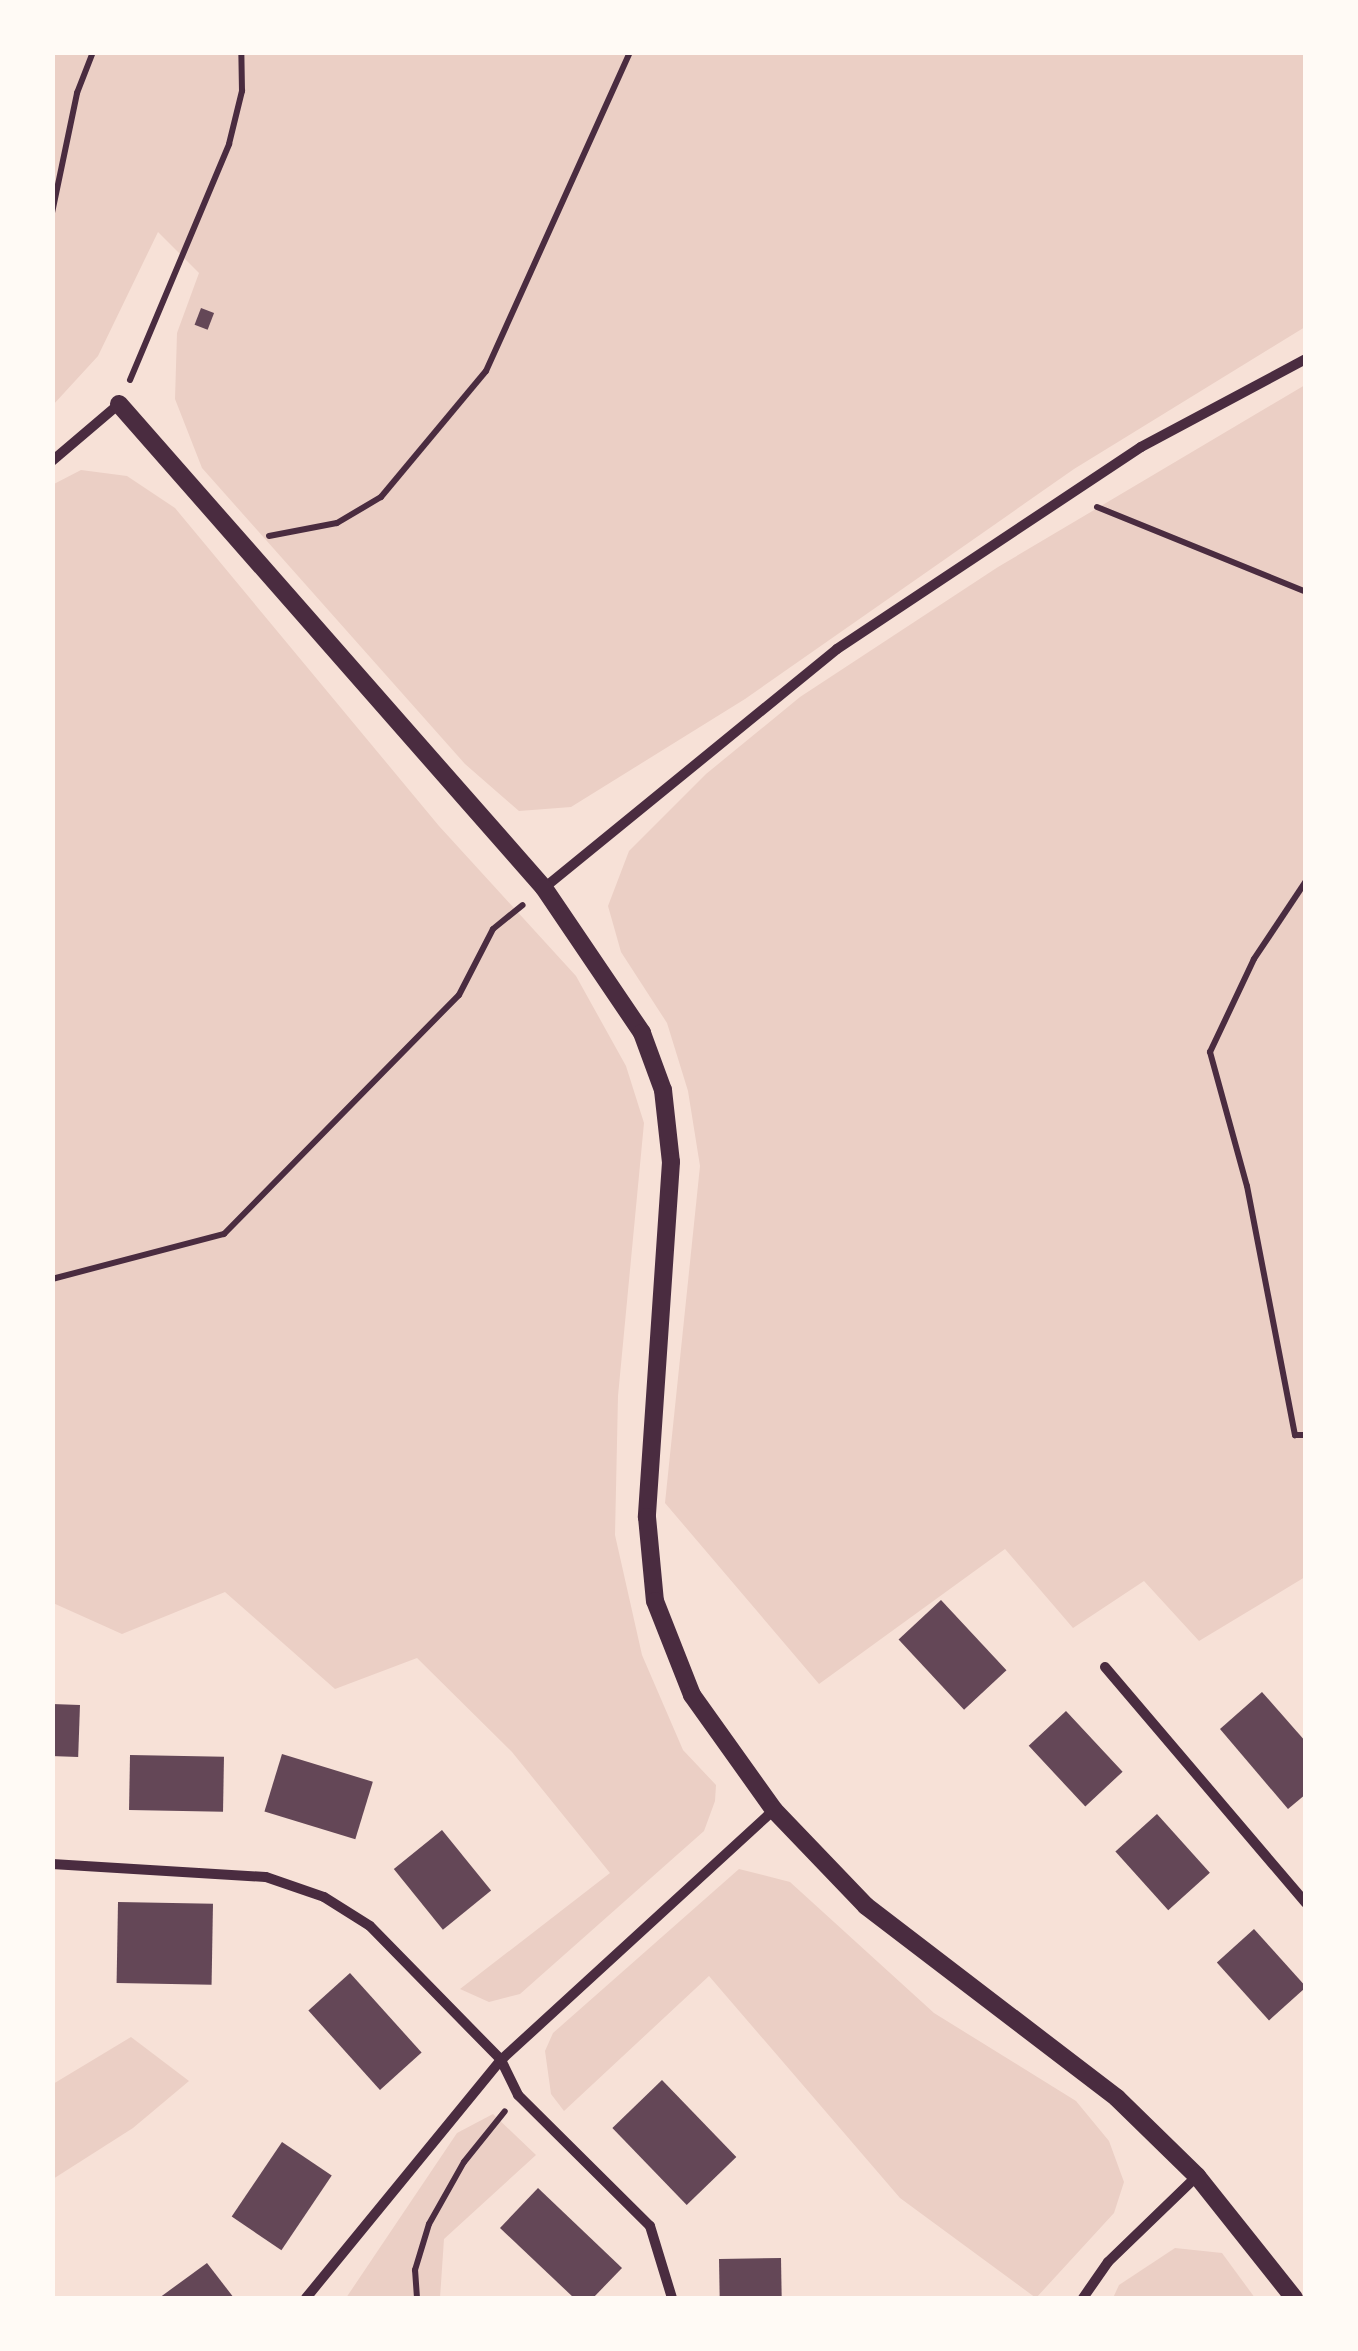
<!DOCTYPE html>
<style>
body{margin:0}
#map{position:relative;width:1358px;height:2351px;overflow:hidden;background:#f7e1d7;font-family:Karla,sans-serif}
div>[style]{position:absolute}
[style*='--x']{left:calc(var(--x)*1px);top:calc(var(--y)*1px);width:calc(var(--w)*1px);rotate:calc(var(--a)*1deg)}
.green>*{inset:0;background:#ebcfc5}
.building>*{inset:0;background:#644757;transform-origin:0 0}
.path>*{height:6px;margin:-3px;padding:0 3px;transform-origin:3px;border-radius:3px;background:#4a2c40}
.minor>*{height:10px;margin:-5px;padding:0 5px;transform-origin:5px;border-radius:5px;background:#4a2c40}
.tertiary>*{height:18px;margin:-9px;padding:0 9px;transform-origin:9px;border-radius:9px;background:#4a2c40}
span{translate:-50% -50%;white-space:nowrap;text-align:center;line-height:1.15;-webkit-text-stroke:8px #fffaf5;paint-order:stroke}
.frame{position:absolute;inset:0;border:55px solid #fffaf5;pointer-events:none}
</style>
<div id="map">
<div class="green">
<div style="clip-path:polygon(53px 53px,1305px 53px,1305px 327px,1074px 469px,745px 699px,571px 807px,519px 811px,465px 764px,202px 468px,175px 399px,177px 333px,199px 273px,158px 232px,98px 356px,53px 405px)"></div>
<div style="clip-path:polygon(1305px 385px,1305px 1577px,1199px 1641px,1144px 1581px,1073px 1628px,1005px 1549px,819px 1684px,665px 1503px,700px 1166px,688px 1091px,667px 1023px,621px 952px,608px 906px,629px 851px,706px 774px,800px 697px,998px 567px)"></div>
<div style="clip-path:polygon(81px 470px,127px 476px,175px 508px,439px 826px,576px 976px,626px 1066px,644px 1123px,618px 1396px,615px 1535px,642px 1655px,683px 1750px,716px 1785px,715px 1801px,704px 1831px,520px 1994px,489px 2002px,460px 1989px,610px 1873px,512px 1752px,417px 1658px,335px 1689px,225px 1592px,122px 1634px,53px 1603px,52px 485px)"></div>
<div style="clip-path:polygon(739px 1869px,790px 1882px,934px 2013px,1076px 2101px,1109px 2141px,1124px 2182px,1114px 2213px,1036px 2298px,900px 2198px,709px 1976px,564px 2111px,551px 2094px,545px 2051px,553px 2033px)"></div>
<div style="clip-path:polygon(131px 2037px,189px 2081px,133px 2128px,53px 2179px,53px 2084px)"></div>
<div style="clip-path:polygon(493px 2114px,536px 2155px,444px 2239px,440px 2298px,346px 2298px,457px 2133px)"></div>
<div style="clip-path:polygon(1175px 2248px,1222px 2253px,1255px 2298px,1113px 2298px,1119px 2285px)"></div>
</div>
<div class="building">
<div style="left:201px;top:308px;width:14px;height:18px;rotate:21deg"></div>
<div style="left:941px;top:1600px;width:96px;height:58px;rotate:47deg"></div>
<div style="clip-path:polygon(1262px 1692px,1306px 1742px,1306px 1794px,1288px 1809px,1220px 1729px)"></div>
<div style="left:52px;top:1704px;width:28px;height:52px;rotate:2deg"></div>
<div style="left:1066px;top:1711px;width:83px;height:51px;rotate:47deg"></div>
<div style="left:282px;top:1754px;width:95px;height:60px;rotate:17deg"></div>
<div style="left:130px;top:1755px;width:94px;height:55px;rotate:1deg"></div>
<div style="left:1157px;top:1814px;width:79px;height:56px;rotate:48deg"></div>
<div style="left:442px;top:1830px;width:78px;height:62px;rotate:51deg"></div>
<div style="left:118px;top:1902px;width:95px;height:81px;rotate:1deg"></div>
<div style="left:1254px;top:1929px;width:78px;height:50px;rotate:48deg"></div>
<div style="left:350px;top:1973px;width:107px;height:56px;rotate:48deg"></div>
<div style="left:662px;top:2080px;width:107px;height:69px;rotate:46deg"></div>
<div style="left:282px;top:2142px;width:60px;height:90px;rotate:34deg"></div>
<div style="clip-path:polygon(538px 2188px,622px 2268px,593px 2298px,574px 2298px,500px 2228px)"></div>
<div style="left:781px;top:2258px;width:40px;height:62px;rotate:89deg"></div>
<div style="clip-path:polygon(207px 2263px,234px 2298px,159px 2298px)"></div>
</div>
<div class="path">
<div style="--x:52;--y:213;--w:123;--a:-78.2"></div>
<div style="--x:77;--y:93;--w:44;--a:-68.7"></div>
<div style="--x:130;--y:380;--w:256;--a:-67.2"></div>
<div style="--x:229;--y:144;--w:55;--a:-76.2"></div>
<div style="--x:242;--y:91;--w:39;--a:-91"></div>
<div style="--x:1097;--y:507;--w:226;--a:22.1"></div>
<div style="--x:269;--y:536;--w:69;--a:-10.8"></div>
<div style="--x:337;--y:523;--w:51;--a:-30.6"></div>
<div style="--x:381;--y:497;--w:164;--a:-50.2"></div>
<div style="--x:486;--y:371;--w:350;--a:-65.7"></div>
<div style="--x:1306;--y:881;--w:94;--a:123.7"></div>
<div style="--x:1254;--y:959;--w:103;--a:115.3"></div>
<div style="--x:1210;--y:1052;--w:139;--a:74.6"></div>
<div style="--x:1247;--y:1186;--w:254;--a:79.1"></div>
<div style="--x:1295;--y:1435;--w:11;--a:0"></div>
<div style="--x:52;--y:1279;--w:178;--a:-14.7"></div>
<div style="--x:224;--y:1234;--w:335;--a:-45.5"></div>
<div style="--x:459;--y:995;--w:74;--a:-62.7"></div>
<div style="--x:493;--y:929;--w:38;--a:-39"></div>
<div style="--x:417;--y:2298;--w:28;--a:-94"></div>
<div style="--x:415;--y:2270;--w:48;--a:-73.1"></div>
<div style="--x:429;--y:2224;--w:71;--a:-60.6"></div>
<div style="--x:464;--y:2162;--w:65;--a:-51.2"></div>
</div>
<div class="minor">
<div style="--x:52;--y:461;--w:88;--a:-40.4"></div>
<div style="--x:544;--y:888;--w:378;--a:-39.2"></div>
<div style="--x:837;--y:649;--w:365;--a:-33.6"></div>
<div style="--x:1141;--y:447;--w:187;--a:-28.1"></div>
<div style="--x:1105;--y:1667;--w:310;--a:49.6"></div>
<div style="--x:52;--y:1864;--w:214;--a:3.5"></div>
<div style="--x:266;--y:1877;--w:61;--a:19"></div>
<div style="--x:324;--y:1897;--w:54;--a:32.2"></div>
<div style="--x:370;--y:1926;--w:187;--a:45.6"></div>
<div style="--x:501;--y:2060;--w:39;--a:64"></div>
<div style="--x:518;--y:2095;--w:186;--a:44.8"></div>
<div style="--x:650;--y:2226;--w:75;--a:73"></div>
<div style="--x:306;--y:2298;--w:308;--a:-50.7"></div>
<div style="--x:501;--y:2060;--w:370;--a:-42.5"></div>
<div style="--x:1083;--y:2298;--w:44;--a:-55.2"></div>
<div style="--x:1108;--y:2262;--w:124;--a:-44"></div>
</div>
<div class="tertiary">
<div style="--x:119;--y:404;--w:644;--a:48.71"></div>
<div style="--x:544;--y:888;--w:175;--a:55.9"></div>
<div style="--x:642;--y:1033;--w:61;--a:69.8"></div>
<div style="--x:663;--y:1090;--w:72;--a:83.7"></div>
<div style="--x:671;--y:1162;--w:356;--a:93.9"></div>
<div style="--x:647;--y:1517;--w:84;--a:84.6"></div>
<div style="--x:655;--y:1601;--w:101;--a:68.5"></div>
<div style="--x:692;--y:1695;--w:141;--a:54.5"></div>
<div style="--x:774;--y:1810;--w:133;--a:46.2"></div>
<div style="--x:866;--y:1906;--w:316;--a:37.4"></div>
<div style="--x:1117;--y:2098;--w:112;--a:44.3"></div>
<div style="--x:1197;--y:2176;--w:156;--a:51.5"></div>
</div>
<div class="frame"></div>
</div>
